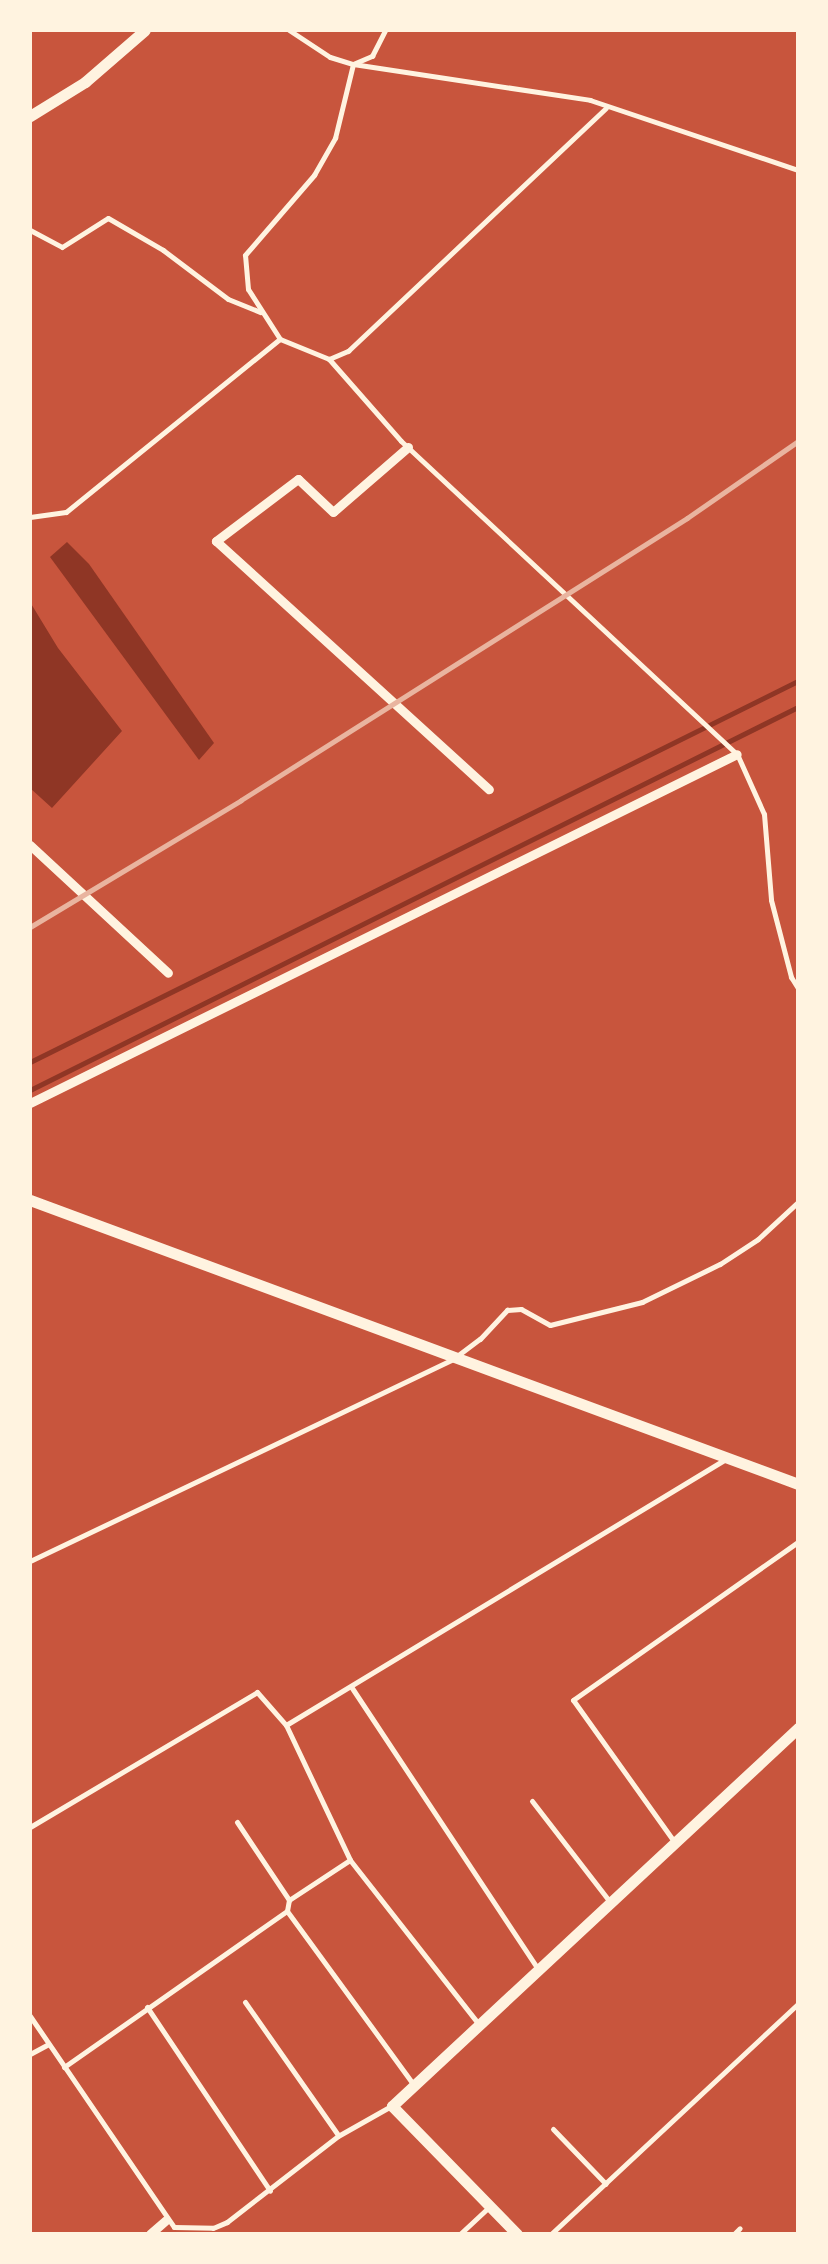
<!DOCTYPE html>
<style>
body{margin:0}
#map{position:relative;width:828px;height:2264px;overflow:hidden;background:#c8553d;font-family:"Public Sans",sans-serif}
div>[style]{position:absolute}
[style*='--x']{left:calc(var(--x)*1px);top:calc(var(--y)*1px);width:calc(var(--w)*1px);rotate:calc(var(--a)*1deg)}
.water>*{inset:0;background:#8f3625}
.stream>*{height:5px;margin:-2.5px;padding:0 2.5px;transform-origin:2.5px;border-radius:2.5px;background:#8f3625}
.service>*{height:5px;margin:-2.5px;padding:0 2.5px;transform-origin:2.5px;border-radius:2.5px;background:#fff3e0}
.minor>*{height:9px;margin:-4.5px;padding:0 4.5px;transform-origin:4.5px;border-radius:4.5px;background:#fff3e0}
.tertiary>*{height:11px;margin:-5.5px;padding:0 5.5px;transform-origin:5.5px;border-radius:5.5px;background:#fff3e0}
.rail>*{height:5px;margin:-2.5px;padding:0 2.5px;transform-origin:2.5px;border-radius:2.5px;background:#e9b49f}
span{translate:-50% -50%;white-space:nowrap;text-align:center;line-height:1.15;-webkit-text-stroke:9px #fff3e0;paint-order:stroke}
.frame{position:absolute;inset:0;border:32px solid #fff3e0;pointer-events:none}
</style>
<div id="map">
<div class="water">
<div style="clip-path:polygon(67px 542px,89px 564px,214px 743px,199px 760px,50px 557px)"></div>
<div style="clip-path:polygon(30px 602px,58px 648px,122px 731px,52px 808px,30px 788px)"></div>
</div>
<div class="stream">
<div style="--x:30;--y:1062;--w:857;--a:-26.39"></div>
<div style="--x:30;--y:1090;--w:858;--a:-26.51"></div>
</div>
<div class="service">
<div style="--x:289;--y:30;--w:49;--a:33.4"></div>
<div style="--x:330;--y:57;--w:24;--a:17"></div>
<div style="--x:353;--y:64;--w:240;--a:8.6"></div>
<div style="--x:590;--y:100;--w:219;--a:18.6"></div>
<div style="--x:30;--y:230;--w:36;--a:28"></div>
<div style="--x:62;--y:247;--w:54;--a:-32.2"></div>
<div style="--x:108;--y:218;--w:64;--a:30.2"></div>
<div style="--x:163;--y:250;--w:81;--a:37"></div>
<div style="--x:228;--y:299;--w:35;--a:22"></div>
<div style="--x:280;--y:339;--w:59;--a:-122.6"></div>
<div style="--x:248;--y:289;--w:34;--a:-95"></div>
<div style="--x:245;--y:255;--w:106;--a:-49.2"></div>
<div style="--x:314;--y:175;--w:43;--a:-60.4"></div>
<div style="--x:335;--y:138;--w:76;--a:-76.3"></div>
<div style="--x:353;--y:64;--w:21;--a:-23"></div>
<div style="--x:372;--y:56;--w:29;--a:-63"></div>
<div style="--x:329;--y:359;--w:109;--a:48.7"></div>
<div style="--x:401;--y:441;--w:459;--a:43"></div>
<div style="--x:737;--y:754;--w:66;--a:65.8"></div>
<div style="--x:764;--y:814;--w:86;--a:85.3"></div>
<div style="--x:771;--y:900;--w:80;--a:75.4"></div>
<div style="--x:791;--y:977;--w:13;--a:58"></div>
<div style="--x:30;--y:517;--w:36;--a:-8"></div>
<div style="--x:66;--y:512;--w:275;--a:-39"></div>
<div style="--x:280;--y:339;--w:53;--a:22.2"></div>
<div style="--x:329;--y:359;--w:21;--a:-23"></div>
<div style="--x:348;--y:351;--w:354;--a:-43.3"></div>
<div style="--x:30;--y:1561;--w:469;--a:-25.5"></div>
<div style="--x:453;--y:1359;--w:34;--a:-37"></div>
<div style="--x:480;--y:1339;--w:40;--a:-47"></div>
<div style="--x:507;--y:1310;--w:14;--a:-4"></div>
<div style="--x:521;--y:1309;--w:33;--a:29"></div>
<div style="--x:550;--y:1325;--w:95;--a:-14"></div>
<div style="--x:642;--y:1302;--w:87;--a:-26"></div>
<div style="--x:720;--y:1264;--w:45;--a:-33.3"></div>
<div style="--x:758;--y:1239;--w:54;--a:-42.8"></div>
<div style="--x:352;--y:1688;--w:335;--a:56.5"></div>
<div style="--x:286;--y:1725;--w:149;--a:64.6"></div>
<div style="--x:350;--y:1860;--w:207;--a:51.9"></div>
<div style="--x:532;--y:1801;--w:128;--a:52.3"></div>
<div style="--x:237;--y:1822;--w:94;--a:56.3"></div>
<div style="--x:30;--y:1827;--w:264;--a:-30.7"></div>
<div style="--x:257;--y:1692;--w:44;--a:48.7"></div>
<div style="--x:286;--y:1725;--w:512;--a:-31.17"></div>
<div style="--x:673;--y:1840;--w:172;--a:-125.5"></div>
<div style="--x:573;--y:1700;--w:275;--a:-35.1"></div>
<div style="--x:287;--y:1911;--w:214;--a:53.9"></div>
<div style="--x:245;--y:2002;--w:162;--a:55"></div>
<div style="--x:147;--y:2007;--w:221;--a:56.2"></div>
<div style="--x:30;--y:2016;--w:255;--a:55.7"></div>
<div style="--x:174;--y:2227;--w:39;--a:1"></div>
<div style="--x:213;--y:2228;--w:15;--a:-23"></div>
<div style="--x:227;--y:2222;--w:140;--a:-37.8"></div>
<div style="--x:338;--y:2136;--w:61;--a:-29.5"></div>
<div style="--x:30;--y:2054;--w:19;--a:-28"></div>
<div style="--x:64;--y:2067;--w:272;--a:-35"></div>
<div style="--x:287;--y:1911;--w:11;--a:-80"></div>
<div style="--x:289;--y:1900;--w:73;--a:-33.3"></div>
<div style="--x:553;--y:2129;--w:76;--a:46.1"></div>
<div style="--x:460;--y:2234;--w:40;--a:-43"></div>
<div style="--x:551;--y:2234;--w:338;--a:-43"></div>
<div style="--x:734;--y:2234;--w:8;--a:-45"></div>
</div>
<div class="minor">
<div style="--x:408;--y:447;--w:99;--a:139.1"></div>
<div style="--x:333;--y:512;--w:48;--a:-136.7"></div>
<div style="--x:298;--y:479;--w:103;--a:142.9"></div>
<div style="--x:216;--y:541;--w:369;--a:42.3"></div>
<div style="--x:30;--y:845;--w:188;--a:42.8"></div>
<div style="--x:30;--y:1103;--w:788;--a:-26.27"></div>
<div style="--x:150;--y:2234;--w:21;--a:-41"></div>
</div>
<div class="tertiary">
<div style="--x:30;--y:116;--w:65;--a:-31.7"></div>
<div style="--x:85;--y:82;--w:79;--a:-40.9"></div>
<div style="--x:30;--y:1200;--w:819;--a:20.29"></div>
<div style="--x:517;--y:2234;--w:179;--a:-134.3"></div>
<div style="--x:392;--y:2106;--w:555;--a:-42.95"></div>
</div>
<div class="rail">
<div style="--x:30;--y:927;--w:246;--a:-31"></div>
<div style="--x:241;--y:800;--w:528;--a:-32.3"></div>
<div style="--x:687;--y:518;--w:135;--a:-34.7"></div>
</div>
<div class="frame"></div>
</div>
